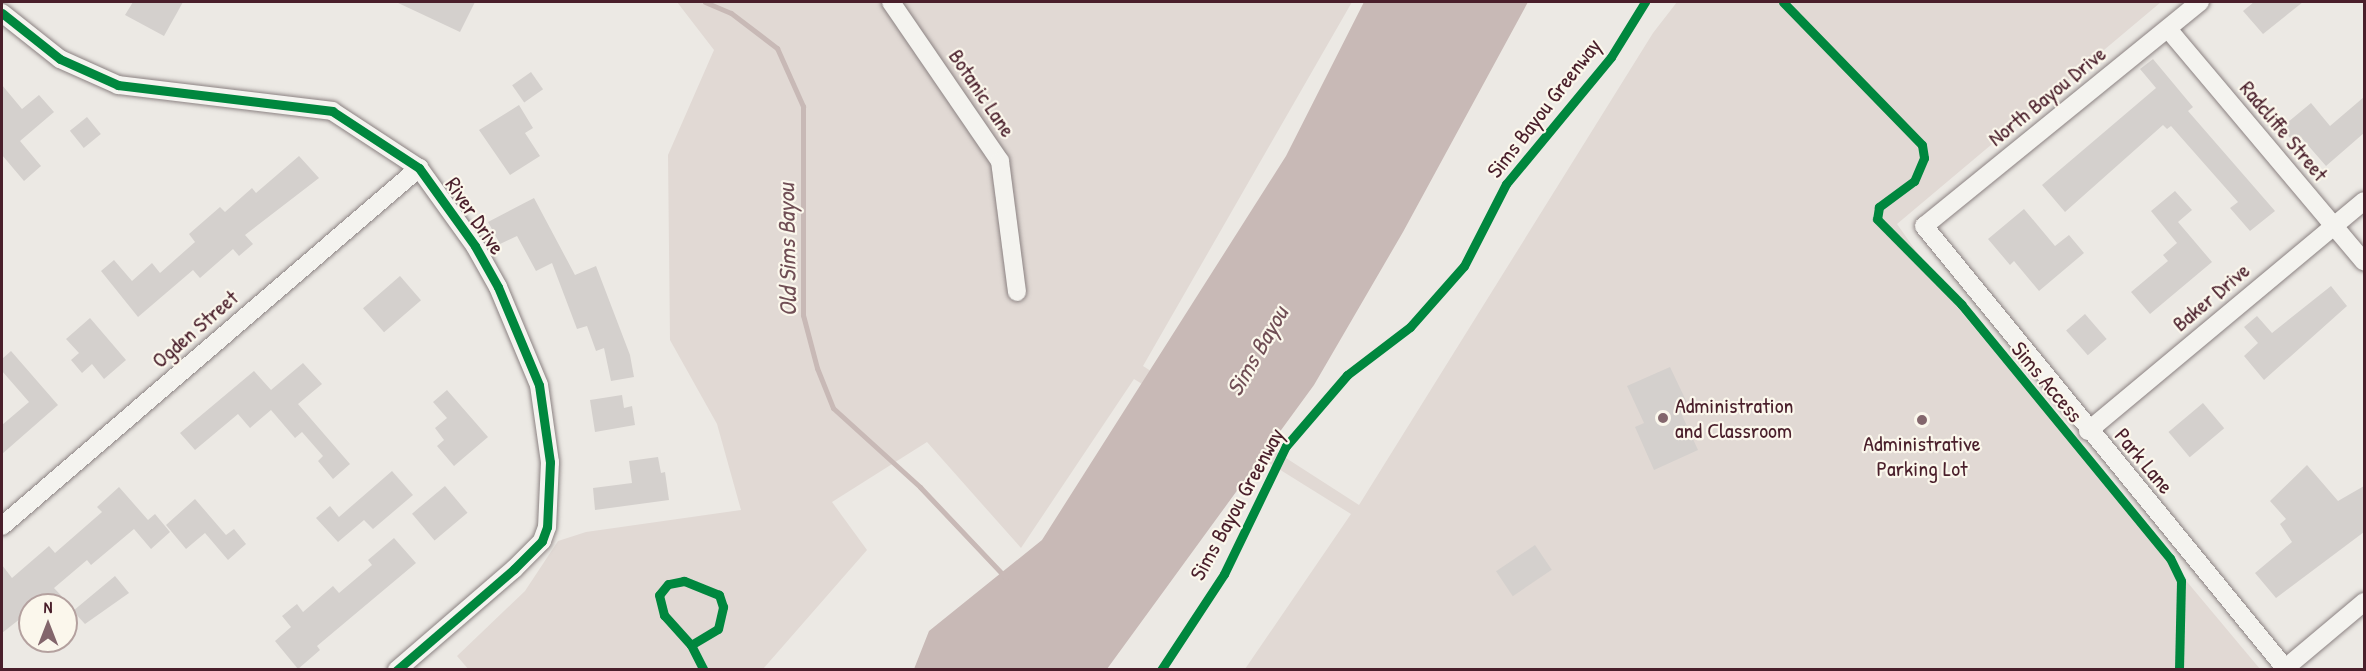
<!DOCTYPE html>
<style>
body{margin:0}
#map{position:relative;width:2366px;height:671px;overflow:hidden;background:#ece9e4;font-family:"Patrick Hand",sans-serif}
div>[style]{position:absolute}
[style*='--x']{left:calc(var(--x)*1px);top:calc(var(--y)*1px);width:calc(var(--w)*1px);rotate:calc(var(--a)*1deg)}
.green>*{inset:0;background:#e1d9d4}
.water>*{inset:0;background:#c8b9b6}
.stream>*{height:5px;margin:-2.5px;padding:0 2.5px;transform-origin:2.5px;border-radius:2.5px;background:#c8b9b6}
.building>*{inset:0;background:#d4d0cd;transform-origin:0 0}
.roads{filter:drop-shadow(0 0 2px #8b8282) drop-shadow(0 0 2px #8b8282)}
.minor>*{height:18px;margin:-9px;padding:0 9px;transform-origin:9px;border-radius:9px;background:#f4f3ef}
.cycleway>*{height:9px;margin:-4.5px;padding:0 4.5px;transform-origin:4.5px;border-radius:4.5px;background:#00873e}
.dots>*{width:16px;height:16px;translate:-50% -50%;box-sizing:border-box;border:3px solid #fbf7ec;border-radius:50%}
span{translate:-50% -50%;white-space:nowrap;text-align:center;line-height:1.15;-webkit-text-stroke:4.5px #fbf7ec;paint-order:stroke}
.street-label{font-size:22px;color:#4a1f2b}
.poi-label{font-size:22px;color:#4a1f2b}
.left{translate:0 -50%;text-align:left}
.water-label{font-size:24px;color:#704e55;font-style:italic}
.frame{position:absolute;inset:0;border:3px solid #4a1f2b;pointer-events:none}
.north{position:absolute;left:18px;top:593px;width:60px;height:60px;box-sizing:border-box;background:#fbf7ec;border:2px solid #b4a19f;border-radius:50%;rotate:0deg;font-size:16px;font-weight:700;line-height:24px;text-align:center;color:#4a1f2b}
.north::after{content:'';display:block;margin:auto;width:21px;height:27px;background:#83666c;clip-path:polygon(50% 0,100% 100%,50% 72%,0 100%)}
</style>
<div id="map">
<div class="green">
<div style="clip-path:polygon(677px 2px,1352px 2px,1143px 366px,1359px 505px,1653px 33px,1677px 2px,2161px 2px,1897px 224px,1947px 295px,2260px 669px,1245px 669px,1351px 514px,1134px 379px,1021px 548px,927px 442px,832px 502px,867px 550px,763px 669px,469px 670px,457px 656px,525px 591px,558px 541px,586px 532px,741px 510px,717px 424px,670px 340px,668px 155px,714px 50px)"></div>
</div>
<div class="water">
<div style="clip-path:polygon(1364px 2px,1528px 2px,1403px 232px,1314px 385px,1107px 669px,914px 669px,929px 631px,1042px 540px,1286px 156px)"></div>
</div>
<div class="stream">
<div style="--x:705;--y:2;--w:28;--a:23"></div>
<div style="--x:731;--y:13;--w:58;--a:37.3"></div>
<div style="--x:777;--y:48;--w:64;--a:65.9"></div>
<div style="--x:803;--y:106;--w:209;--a:90"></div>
<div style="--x:803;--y:315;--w:55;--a:75.2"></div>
<div style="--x:817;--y:368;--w:43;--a:68.2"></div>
<div style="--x:833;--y:408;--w:118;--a:42.2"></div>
<div style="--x:920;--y:487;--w:125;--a:46.6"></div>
</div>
<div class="building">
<div style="clip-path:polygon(133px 2px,183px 2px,164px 36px,125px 15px)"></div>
<div style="clip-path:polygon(396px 2px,475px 2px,460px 32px)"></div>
<div style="clip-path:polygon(2254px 2px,2303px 2px,2263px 34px,2243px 11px)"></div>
<div style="clip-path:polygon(2153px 59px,2193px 107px,2188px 111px,2275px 211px,2250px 231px,2230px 208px,2238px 202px,2171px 126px,2167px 129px,2163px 125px,2065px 212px,2042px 185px,2156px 88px,2140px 69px)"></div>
<div style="left:531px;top:72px;width:21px;height:23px;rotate:55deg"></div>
<div style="clip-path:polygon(2px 85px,22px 109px,39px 95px,54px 112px,20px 141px,41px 166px,24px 181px,2px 155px)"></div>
<div style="clip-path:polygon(2364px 97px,2364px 133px,2326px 166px,2299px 135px,2292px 140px,2281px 128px,2311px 103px,2330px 126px)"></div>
<div style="clip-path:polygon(519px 105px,533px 128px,525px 133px,540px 156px,510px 175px,479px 130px)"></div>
<div style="left:87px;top:117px;width:22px;height:22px;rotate:51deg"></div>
<div style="clip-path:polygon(299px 156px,319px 178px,245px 235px,253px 244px,239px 256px,233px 249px,200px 278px,193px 270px,138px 317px,101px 271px,114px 260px,132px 281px,152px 263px,160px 273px,195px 242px,189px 234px,220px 207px,225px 212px,252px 188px,256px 193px)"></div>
<div style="clip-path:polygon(2175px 191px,2192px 210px,2178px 222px,2212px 262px,2150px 314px,2131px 292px,2168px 261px,2163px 255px,2177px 243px,2151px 211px)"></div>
<div style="clip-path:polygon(534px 198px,575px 275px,596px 266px,630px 355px,634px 377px,611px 381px,604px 348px,596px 351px,587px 326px,577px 329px,552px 263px,536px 271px,517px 236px,500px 244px,488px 222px)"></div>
<div style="clip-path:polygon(2024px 209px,2055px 246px,2069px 235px,2084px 253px,2039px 291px,2014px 261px,2010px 265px,1988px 239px)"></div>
<div style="left:400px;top:276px;width:32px;height:49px;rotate:49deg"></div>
<div style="clip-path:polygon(2331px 286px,2347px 306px,2264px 380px,2244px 356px,2258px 343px,2244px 327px,2257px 316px,2272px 333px)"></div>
<div style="left:2085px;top:314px;width:33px;height:25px;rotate:49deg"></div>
<div style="clip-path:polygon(90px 318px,126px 360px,104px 379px,92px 364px,82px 373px,71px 360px,79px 353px,66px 339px)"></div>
<div style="clip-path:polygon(11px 351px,58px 405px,2px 454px,2px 425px,29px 402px,2px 371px,2px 359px)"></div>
<div style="clip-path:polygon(303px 363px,322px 384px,298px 404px,350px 464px,333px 479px,318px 461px,323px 456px,302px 432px,295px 438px,271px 410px,250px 428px,238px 414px,195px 450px,180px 433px,254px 371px,271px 390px)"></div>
<div style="clip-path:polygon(1670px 367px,1690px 409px,1681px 413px,1698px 450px,1654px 470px,1635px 427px,1644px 423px,1627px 386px)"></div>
<div style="clip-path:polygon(447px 390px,488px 437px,454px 466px,437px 446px,444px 440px,435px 428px,447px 418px,433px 402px)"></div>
<div style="clip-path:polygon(622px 395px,624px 408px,632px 406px,635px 425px,595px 432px,590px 400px)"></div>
<div style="left:2203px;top:403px;width:33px;height:45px;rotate:50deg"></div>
<div style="clip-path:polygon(658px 457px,661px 473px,665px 472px,669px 500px,595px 510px,593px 488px,632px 483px,629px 461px)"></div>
<div style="clip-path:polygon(2307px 465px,2338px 501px,2364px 486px,2364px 532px,2276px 598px,2255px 573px,2292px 542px,2280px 524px,2286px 519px,2270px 501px)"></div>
<div style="clip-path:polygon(392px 471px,413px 495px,373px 529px,364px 520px,338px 542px,316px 518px,330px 506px,339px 517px)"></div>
<div style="left:445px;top:486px;width:35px;height:43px;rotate:50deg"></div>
<div style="clip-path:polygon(119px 487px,148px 520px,155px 514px,170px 532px,151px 549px,134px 529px,91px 565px,87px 560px,54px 588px,70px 605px,30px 605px,30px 611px,2px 633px,2px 565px,12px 578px,49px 546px,55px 553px,102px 512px,97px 507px)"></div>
<div style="clip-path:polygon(195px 499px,226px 535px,234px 529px,246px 544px,228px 560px,205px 533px,186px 549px,166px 525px)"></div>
<div style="clip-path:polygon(394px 538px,416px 563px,317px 646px,320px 650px,298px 669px,275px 641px,291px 627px,282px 616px,297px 604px,303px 612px,333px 586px,339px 593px,372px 565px,368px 560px)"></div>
<div style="left:1535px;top:545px;width:30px;height:47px;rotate:56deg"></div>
<div style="clip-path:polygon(115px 576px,129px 593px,85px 624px,73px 611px)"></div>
</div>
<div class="roads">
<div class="minor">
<div style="--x:891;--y:2;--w:193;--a:55.6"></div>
<div style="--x:1000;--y:161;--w:132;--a:82.6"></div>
<div style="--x:2200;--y:2;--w:355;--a:140.9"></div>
<div style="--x:1924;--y:226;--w:571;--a:50.76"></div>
<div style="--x:2;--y:13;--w:74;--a:38.4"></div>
<div style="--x:60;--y:59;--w:64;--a:24.1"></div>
<div style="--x:118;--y:85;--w:216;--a:6.9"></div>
<div style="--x:332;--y:111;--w:104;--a:33.2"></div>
<div style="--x:419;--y:168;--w:96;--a:54.3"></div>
<div style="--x:475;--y:246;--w:47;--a:60.7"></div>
<div style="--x:498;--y:287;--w:106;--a:67.3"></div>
<div style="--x:539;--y:385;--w:78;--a:81.9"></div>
<div style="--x:550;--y:462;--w:65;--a:92.6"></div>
<div style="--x:547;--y:527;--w:15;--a:110"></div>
<div style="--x:542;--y:541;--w:40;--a:135"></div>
<div style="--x:514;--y:569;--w:155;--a:139.2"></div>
<div style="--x:2168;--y:29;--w:304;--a:49.9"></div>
<div style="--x:2088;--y:431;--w:359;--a:-39.8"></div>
<div style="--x:2;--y:526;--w:550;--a:-40.65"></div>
<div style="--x:2283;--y:670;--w:106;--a:-40"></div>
</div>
</div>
<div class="cycleway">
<div style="--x:1783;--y:2;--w:199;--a:45.8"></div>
<div style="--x:1922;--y:145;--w:13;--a:81"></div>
<div style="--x:1924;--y:158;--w:25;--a:113"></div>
<div style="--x:1914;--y:181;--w:44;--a:143.4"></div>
<div style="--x:1879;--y:207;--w:12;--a:99"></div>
<div style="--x:1877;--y:219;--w:120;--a:45.3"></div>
<div style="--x:1961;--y:304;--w:329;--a:50.6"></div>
<div style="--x:2170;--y:558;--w:25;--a:64"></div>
<div style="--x:2181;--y:581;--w:89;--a:91.3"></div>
<div style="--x:2;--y:13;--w:74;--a:38.4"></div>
<div style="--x:60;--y:59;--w:64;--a:24.1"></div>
<div style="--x:118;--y:85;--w:216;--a:6.9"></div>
<div style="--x:332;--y:111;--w:104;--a:33.2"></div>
<div style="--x:419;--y:168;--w:96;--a:54.3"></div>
<div style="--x:475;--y:246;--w:47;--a:60.7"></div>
<div style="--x:498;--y:287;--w:106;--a:67.3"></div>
<div style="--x:539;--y:385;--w:78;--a:81.9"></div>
<div style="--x:550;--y:462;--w:65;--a:92.6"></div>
<div style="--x:547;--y:527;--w:15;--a:110"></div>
<div style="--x:542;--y:541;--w:40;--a:135"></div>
<div style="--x:514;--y:569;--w:155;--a:139.2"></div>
<div style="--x:691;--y:645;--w:31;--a:-31"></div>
<div style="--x:718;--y:629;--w:23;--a:-77"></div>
<div style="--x:723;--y:607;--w:13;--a:-108"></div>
<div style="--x:719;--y:595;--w:38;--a:-158"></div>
<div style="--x:684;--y:581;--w:16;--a:169"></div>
<div style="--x:668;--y:584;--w:14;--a:129"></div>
<div style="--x:659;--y:595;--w:21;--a:76"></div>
<div style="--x:664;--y:615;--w:40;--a:48"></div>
<div style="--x:691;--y:645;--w:28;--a:63"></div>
<div style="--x:1161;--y:670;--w:115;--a:-56.7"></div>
<div style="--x:1224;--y:574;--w:142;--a:-64.2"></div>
<div style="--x:1286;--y:446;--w:94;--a:-49.3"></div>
<div style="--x:1347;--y:375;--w:79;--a:-37.3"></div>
<div style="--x:1410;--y:327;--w:81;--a:-48.5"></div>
<div style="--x:1464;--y:266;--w:92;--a:-62.9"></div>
<div style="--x:1506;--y:184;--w:165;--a:-50.4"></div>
<div style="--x:1611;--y:57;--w:65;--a:-58.3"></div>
</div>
<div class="dots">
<div style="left:1663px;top:418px;background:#83666c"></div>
<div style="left:1922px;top:420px;background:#83666c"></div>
</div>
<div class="street-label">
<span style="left:982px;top:93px;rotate:56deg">Botanic Lane</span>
<span style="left:2047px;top:96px;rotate:-39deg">North Bayou Drive</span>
<span style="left:1544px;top:108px;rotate:-52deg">Sims Bayou Greenway</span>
<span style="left:2284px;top:131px;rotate:50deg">Radcliffe Street</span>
<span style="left:475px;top:216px;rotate:56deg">River Drive</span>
<span style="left:2211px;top:297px;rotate:-40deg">Baker Drive</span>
<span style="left:195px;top:329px;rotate:-41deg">Ogden Street</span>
<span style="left:2047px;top:382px;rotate:50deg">Sims Access</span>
<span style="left:2144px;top:461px;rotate:50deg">Park Lane</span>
<span style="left:1237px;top:504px;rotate:-61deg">Sims Bayou Greenway</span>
</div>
<div class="poi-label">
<span class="left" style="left:1675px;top:418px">Administration<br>and Classroom</span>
<span style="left:1922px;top:456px">Administrative<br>Parking Lot</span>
</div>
<div class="water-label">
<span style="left:787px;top:250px;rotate:-91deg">Old Sims Bayou</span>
<span style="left:1257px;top:351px;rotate:-60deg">Sims Bayou</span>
</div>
<div class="frame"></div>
<div class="north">N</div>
</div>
